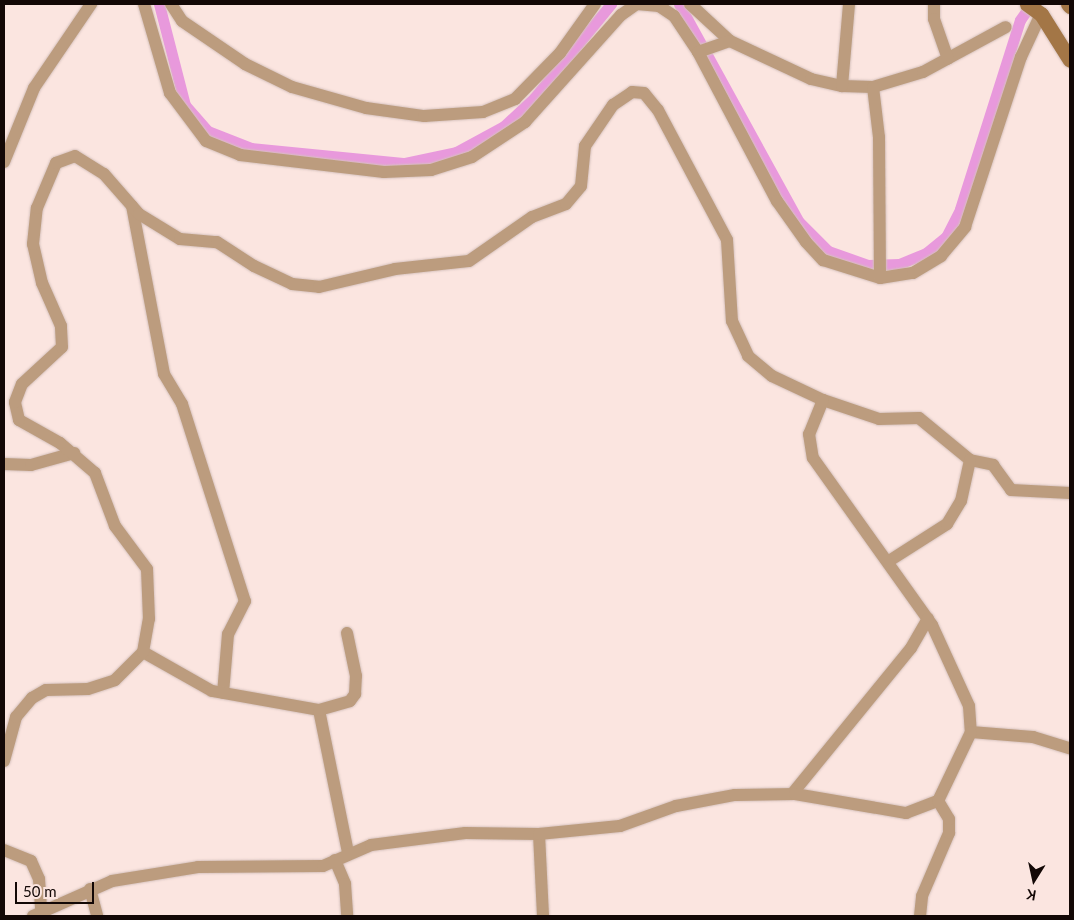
<!DOCTYPE html>
<style>
body{margin:0}
#map{position:relative;width:1074px;height:920px;overflow:hidden;background:#fbe5e0;font-family:Lato,sans-serif}
div>[style]{position:absolute}
[style*='--x']{left:calc(var(--x)*1px);top:calc(var(--y)*1px);width:calc(var(--w)*1px);rotate:calc(var(--a)*1deg)}
.canal>*{height:11px;margin:-5.5px;padding:0 5.5px;transform-origin:5.5px;border-radius:5.5px;background:#e899dc}
.roads{filter:drop-shadow(0 0 1px #d6c2bd) drop-shadow(0 0 1px #d6c2bd)}
.street>*{height:12px;margin:-6px;padding:0 6px;transform-origin:6px;border-radius:6px;background:#bc9c7e}
.secondary>*{height:15px;margin:-7.5px;padding:0 7.5px;transform-origin:7.5px;border-radius:7.5px;background:#a37646}
span{translate:-50% -50%;white-space:nowrap;text-align:center;line-height:1.15;-webkit-text-stroke:4px #fbe5e0;paint-order:stroke}
.frame{position:absolute;inset:0;border:5px solid #130806;pointer-events:none}
.north{position:absolute;left:1009px;top:855px;width:50px;height:50px;-webkit-text-stroke:4px #fbe5e0;paint-order:stroke;rotate:190deg;font-size:14px;font-weight:700;line-height:20px;text-align:center;color:#130806}
.north::after{content:'';display:block;margin:auto;width:18px;height:22px;background:#130806;clip-path:polygon(50% 0,100% 100%,50% 72%,0 100%)}
.scale{position:absolute;left:15px;top:882px;width:79px;height:22px;box-sizing:border-box;border:2px solid #130806;border-top:0;padding-left:6px;font-size:15px;line-height:18px;white-space:nowrap;color:#130806;-webkit-text-stroke:4px #fbe5e0;paint-order:stroke}
</style>
<div id="map">
<div class="canal">
<div style="--x:159;--y:4;--w:104;--a:75.6"></div>
<div style="--x:185;--y:105;--w:35;--a:49"></div>
<div style="--x:208;--y:131;--w:46;--a:21.6"></div>
<div style="--x:251;--y:148;--w:155;--a:5.6"></div>
<div style="--x:405;--y:163;--w:52;--a:-12.2"></div>
<div style="--x:456;--y:152;--w:55;--a:-28.4"></div>
<div style="--x:504;--y:126;--w:41;--a:-43"></div>
<div style="--x:534;--y:98;--w:122;--a:-50.7"></div>
<div style="--x:679;--y:4;--w:249;--a:61.2"></div>
<div style="--x:799;--y:222;--w:41;--a:45"></div>
<div style="--x:828;--y:251;--w:42;--a:19.3"></div>
<div style="--x:868;--y:265;--w:31;--a:-2"></div>
<div style="--x:899;--y:264;--w:29;--a:-22"></div>
<div style="--x:926;--y:253;--w:26;--a:-39"></div>
<div style="--x:946;--y:237;--w:31;--a:-63"></div>
<div style="--x:960;--y:209;--w:198;--a:-72.4"></div>
<div style="--x:1020;--y:20;--w:19;--a:-55"></div>
</div>
<div class="roads">
<div class="street">
<div style="--x:144;--y:4;--w:93;--a:73.7"></div>
<div style="--x:170;--y:93;--w:60;--a:53.1"></div>
<div style="--x:206;--y:141;--w:37;--a:22"></div>
<div style="--x:240;--y:155;--w:145;--a:6.7"></div>
<div style="--x:384;--y:172;--w:47;--a:-2.4"></div>
<div style="--x:431;--y:170;--w:43;--a:-17.6"></div>
<div style="--x:472;--y:157;--w:64;--a:-33.4"></div>
<div style="--x:525;--y:122;--w:144;--a:-48.1"></div>
<div style="--x:621;--y:15;--w:19;--a:-35"></div>
<div style="--x:637;--y:4;--w:22;--a:5"></div>
<div style="--x:659;--y:6;--w:18;--a:34"></div>
<div style="--x:674;--y:16;--w:43;--a:56.3"></div>
<div style="--x:698;--y:52;--w:169;--a:62.1"></div>
<div style="--x:777;--y:201;--w:50;--a:54.7"></div>
<div style="--x:806;--y:242;--w:25;--a:47"></div>
<div style="--x:823;--y:260;--w:60;--a:17.5"></div>
<div style="--x:880;--y:278;--w:33;--a:-9"></div>
<div style="--x:913;--y:273;--w:33;--a:-31"></div>
<div style="--x:941;--y:256;--w:38;--a:-50"></div>
<div style="--x:965;--y:227;--w:179;--a:-71.8"></div>
<div style="--x:1021;--y:57;--w:47;--a:-65.1"></div>
<div style="--x:171;--y:4;--w:20;--a:57"></div>
<div style="--x:182;--y:21;--w:76;--a:34.3"></div>
<div style="--x:245;--y:64;--w:52;--a:26.1"></div>
<div style="--x:292;--y:87;--w:77;--a:15.8"></div>
<div style="--x:366;--y:108;--w:59;--a:7.9"></div>
<div style="--x:424;--y:116;--w:59;--a:-3.9"></div>
<div style="--x:483;--y:112;--w:35;--a:-22"></div>
<div style="--x:515;--y:99;--w:64;--a:-45.6"></div>
<div style="--x:560;--y:53;--w:60;--a:-54.5"></div>
<div style="--x:690;--y:4;--w:54;--a:42.8"></div>
<div style="--x:730;--y:41;--w:89;--a:25.1"></div>
<div style="--x:811;--y:79;--w:32;--a:13"></div>
<div style="--x:842;--y:86;--w:31;--a:2"></div>
<div style="--x:873;--y:87;--w:52;--a:-16.7"></div>
<div style="--x:923;--y:72;--w:94;--a:-28.5"></div>
<div style="--x:934;--y:4;--w:15;--a:90"></div>
<div style="--x:934;--y:19;--w:42;--a:70.7"></div>
<div style="--x:698;--y:52;--w:34;--a:-19"></div>
<div style="--x:842;--y:86;--w:82;--a:-85.1"></div>
<div style="--x:873;--y:87;--w:50;--a:83.2"></div>
<div style="--x:879;--y:137;--w:141;--a:89.6"></div>
<div style="--x:4;--y:162;--w:80;--a:-67.9"></div>
<div style="--x:34;--y:88;--w:102;--a:-55.8"></div>
<div style="--x:132;--y:206;--w:171;--a:79.2"></div>
<div style="--x:164;--y:374;--w:35;--a:59"></div>
<div style="--x:182;--y:404;--w:207;--a:72.3"></div>
<div style="--x:245;--y:601;--w:37;--a:117"></div>
<div style="--x:228;--y:634;--w:59;--a:94.8"></div>
<div style="--x:823;--y:400;--w:59;--a:18.7"></div>
<div style="--x:879;--y:419;--w:40;--a:-1.4"></div>
<div style="--x:919;--y:418;--w:66;--a:39.5"></div>
<div style="--x:970;--y:460;--w:24;--a:12"></div>
<div style="--x:993;--y:465;--w:31;--a:54"></div>
<div style="--x:1011;--y:490;--w:59;--a:2.9"></div>
<div style="--x:4;--y:464;--w:27;--a:2"></div>
<div style="--x:31;--y:465;--w:45;--a:-15.6"></div>
<div style="--x:889;--y:561;--w:69;--a:-32.5"></div>
<div style="--x:947;--y:524;--w:27;--a:-59"></div>
<div style="--x:961;--y:501;--w:42;--a:-77.6"></div>
<div style="--x:143;--y:652;--w:79;--a:29.5"></div>
<div style="--x:212;--y:691;--w:109;--a:10.1"></div>
<div style="--x:319;--y:710;--w:146;--a:78.5"></div>
<div style="--x:319;--y:710;--w:32;--a:-16"></div>
<div style="--x:350;--y:701;--w:9;--a:-54"></div>
<div style="--x:355;--y:694;--w:18;--a:-87"></div>
<div style="--x:356;--y:676;--w:44;--a:-101.8"></div>
<div style="--x:4;--y:761;--w:46;--a:-74.7"></div>
<div style="--x:16;--y:717;--w:25;--a:-50"></div>
<div style="--x:32;--y:698;--w:16;--a:-30"></div>
<div style="--x:46;--y:690;--w:42;--a:-1.4"></div>
<div style="--x:88;--y:689;--w:28;--a:-18"></div>
<div style="--x:115;--y:680;--w:40;--a:-45"></div>
<div style="--x:143;--y:652;--w:34;--a:-80"></div>
<div style="--x:149;--y:619;--w:50;--a:-92.3"></div>
<div style="--x:147;--y:569;--w:54;--a:-126.7"></div>
<div style="--x:115;--y:526;--w:57;--a:-110.7"></div>
<div style="--x:95;--y:473;--w:46;--a:-139.4"></div>
<div style="--x:60;--y:443;--w:47;--a:-150.7"></div>
<div style="--x:19;--y:420;--w:18;--a:-103"></div>
<div style="--x:15;--y:402;--w:19;--a:-69"></div>
<div style="--x:22;--y:384;--w:54;--a:-42.8"></div>
<div style="--x:62;--y:347;--w:21;--a:-93"></div>
<div style="--x:61;--y:326;--w:47;--a:-113.8"></div>
<div style="--x:42;--y:283;--w:40;--a:-103"></div>
<div style="--x:33;--y:244;--w:36;--a:-84"></div>
<div style="--x:37;--y:208;--w:49;--a:-67.1"></div>
<div style="--x:56;--y:163;--w:20;--a:-20"></div>
<div style="--x:75;--y:156;--w:34;--a:32"></div>
<div style="--x:104;--y:174;--w:53;--a:48.8"></div>
<div style="--x:139;--y:214;--w:48;--a:31.4"></div>
<div style="--x:180;--y:239;--w:37;--a:5"></div>
<div style="--x:217;--y:242;--w:44;--a:33"></div>
<div style="--x:254;--y:266;--w:42;--a:25.3"></div>
<div style="--x:292;--y:284;--w:27;--a:6"></div>
<div style="--x:319;--y:287;--w:78;--a:-13.3"></div>
<div style="--x:395;--y:269;--w:74;--a:-6.2"></div>
<div style="--x:469;--y:261;--w:77;--a:-34.9"></div>
<div style="--x:532;--y:217;--w:36;--a:-21"></div>
<div style="--x:566;--y:204;--w:23;--a:-50"></div>
<div style="--x:581;--y:186;--w:40;--a:-84.3"></div>
<div style="--x:585;--y:146;--w:50;--a:-55.7"></div>
<div style="--x:613;--y:105;--w:23;--a:-34"></div>
<div style="--x:632;--y:92;--w:12;--a:5"></div>
<div style="--x:644;--y:93;--w:22;--a:51"></div>
<div style="--x:658;--y:110;--w:147;--a:62"></div>
<div style="--x:727;--y:240;--w:81;--a:86.5"></div>
<div style="--x:732;--y:321;--w:38;--a:65"></div>
<div style="--x:748;--y:356;--w:31;--a:40"></div>
<div style="--x:772;--y:376;--w:56;--a:25.2"></div>
<div style="--x:823;--y:400;--w:37;--a:112"></div>
<div style="--x:809;--y:434;--w:24;--a:81"></div>
<div style="--x:813;--y:458;--w:205;--a:54.5"></div>
<div style="--x:932;--y:625;--w:89;--a:65.4"></div>
<div style="--x:969;--y:706;--w:26;--a:86"></div>
<div style="--x:971;--y:732;--w:62;--a:4.6"></div>
<div style="--x:1033;--y:737;--w:39;--a:17"></div>
<div style="--x:792;--y:794;--w:188;--a:-50.8"></div>
<div style="--x:911;--y:648;--w:34;--a:-60"></div>
<div style="--x:539;--y:834;--w:82;--a:87.2"></div>
<div style="--x:4;--y:850;--w:29;--a:22"></div>
<div style="--x:31;--y:861;--w:20;--a:66"></div>
<div style="--x:39;--y:879;--w:32;--a:86"></div>
<div style="--x:335;--y:860;--w:26;--a:67"></div>
<div style="--x:345;--y:884;--w:32;--a:86"></div>
<div style="--x:90;--y:889;--w:28;--a:75"></div>
<div style="--x:33;--y:916;--w:86;--a:-23.9"></div>
<div style="--x:112;--y:881;--w:87;--a:-9.2"></div>
<div style="--x:198;--y:867;--w:125;--a:-0.5"></div>
<div style="--x:323;--y:866;--w:52;--a:-23.6"></div>
<div style="--x:371;--y:845;--w:95;--a:-7.3"></div>
<div style="--x:465;--y:833;--w:74;--a:0.8"></div>
<div style="--x:539;--y:834;--w:81;--a:-5.6"></div>
<div style="--x:620;--y:826;--w:59;--a:-19.7"></div>
<div style="--x:676;--y:806;--w:60;--a:-10.6"></div>
<div style="--x:735;--y:795;--w:60;--a:-1"></div>
<div style="--x:795;--y:794;--w:113;--a:9.7"></div>
<div style="--x:906;--y:813;--w:34;--a:-21"></div>
<div style="--x:938;--y:801;--w:76;--a:-64.4"></div>
<div style="--x:920;--y:916;--w:20;--a:-84"></div>
<div style="--x:922;--y:896;--w:69;--a:-66.8"></div>
<div style="--x:949;--y:833;--w:14;--a:-90"></div>
<div style="--x:949;--y:819;--w:21;--a:-121"></div>
</div>
<div class="secondary">
<div style="--x:1027;--y:4;--w:17;--a:36"></div>
<div style="--x:1041;--y:14;--w:54;--a:57.8"></div>
<div style="--x:1068;--y:4;--w:3;--a:45"></div>
</div>
</div>
<div class="frame"></div>
<div class="north">K</div>
<div class="scale">50 m</div>
</div>
